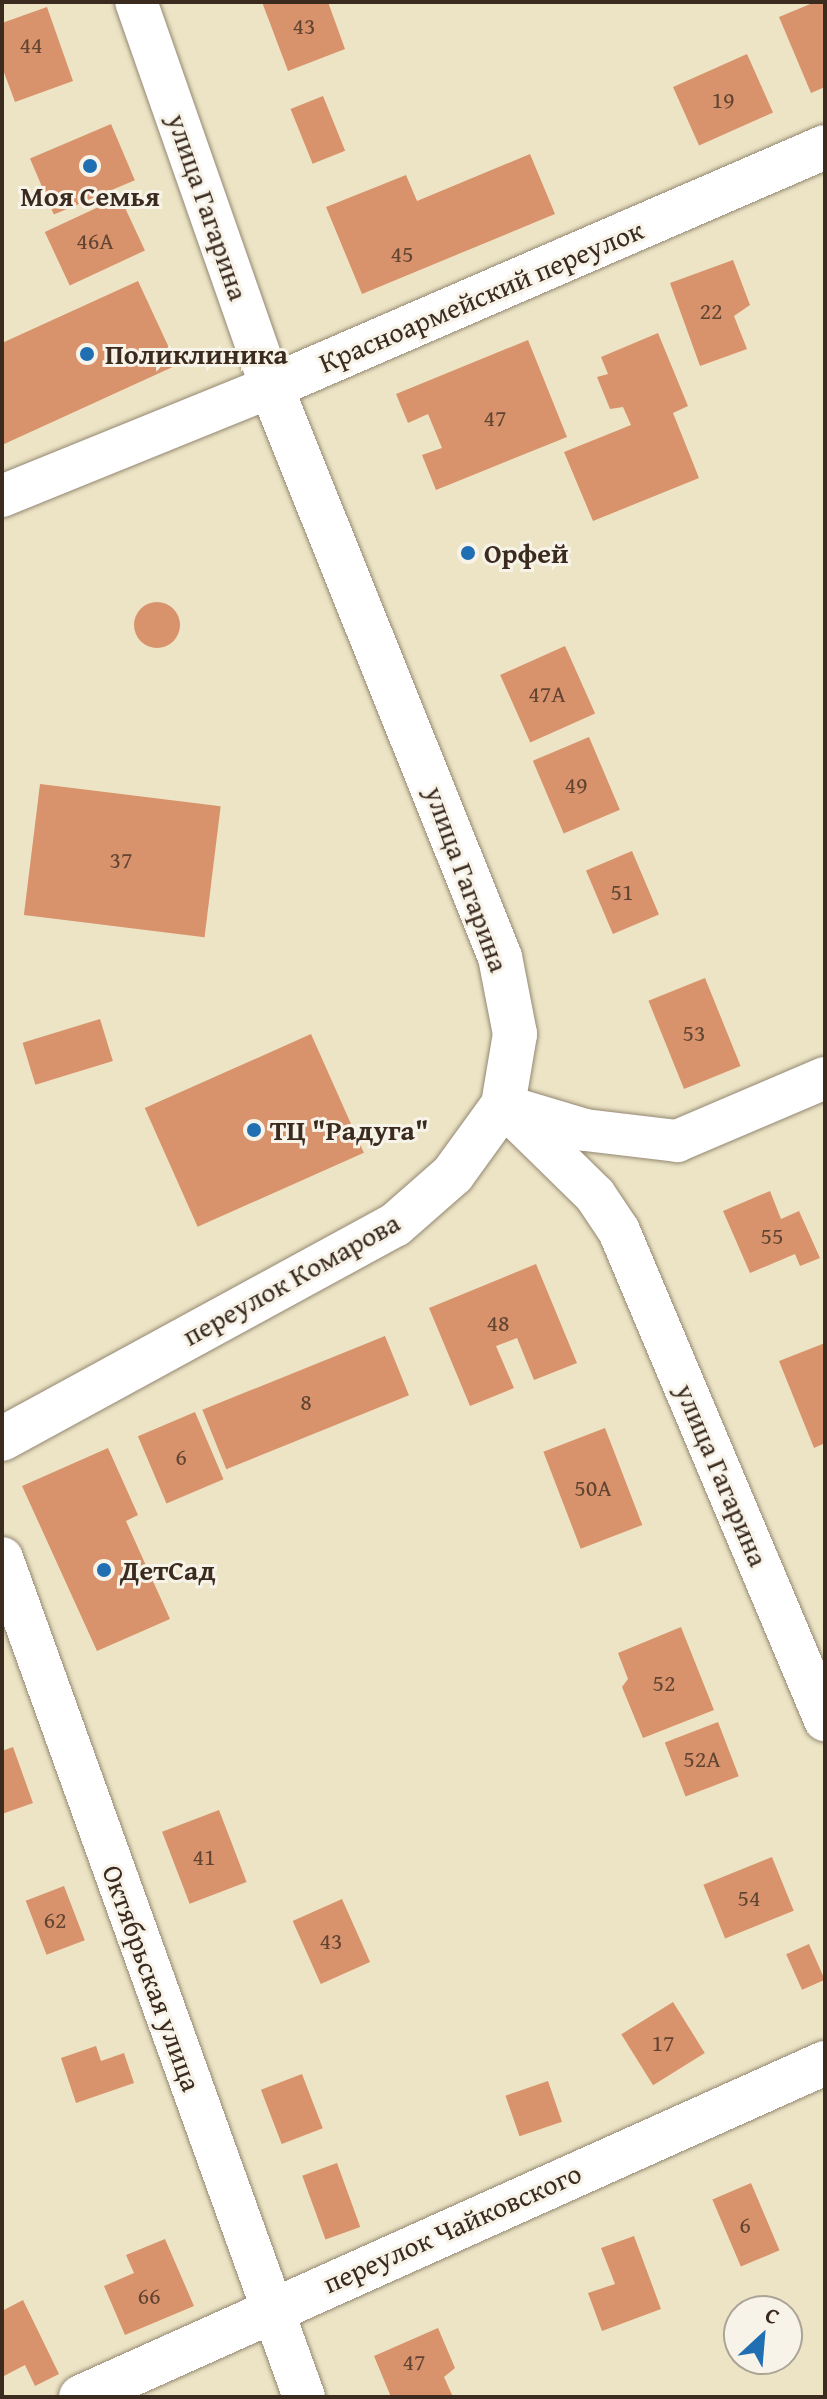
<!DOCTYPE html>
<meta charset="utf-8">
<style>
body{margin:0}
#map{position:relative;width:827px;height:2399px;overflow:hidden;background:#ece4c5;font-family:"Gentium Book Plus",serif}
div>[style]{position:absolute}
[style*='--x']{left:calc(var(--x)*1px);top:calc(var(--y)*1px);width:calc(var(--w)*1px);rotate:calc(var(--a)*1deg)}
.building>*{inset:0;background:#d9936c;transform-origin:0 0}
.round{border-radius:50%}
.roads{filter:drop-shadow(0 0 2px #948772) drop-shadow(0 0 2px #948772)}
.minor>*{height:42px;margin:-21px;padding:0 21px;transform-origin:21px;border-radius:21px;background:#fff}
.tertiary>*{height:44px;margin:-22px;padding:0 22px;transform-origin:22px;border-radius:22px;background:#fff}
.primary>*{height:44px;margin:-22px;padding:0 22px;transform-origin:22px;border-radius:22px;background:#fff}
.dots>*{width:22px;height:22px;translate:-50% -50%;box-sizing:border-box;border:4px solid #f7f3e8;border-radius:50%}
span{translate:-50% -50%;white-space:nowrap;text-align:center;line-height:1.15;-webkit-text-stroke:6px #f7f3e8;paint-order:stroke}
.number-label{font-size:24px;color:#624432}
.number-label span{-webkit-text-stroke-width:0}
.poi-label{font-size:28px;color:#3b2a1e;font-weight:700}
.left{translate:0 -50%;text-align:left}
.street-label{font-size:28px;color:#3b2a1e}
.frame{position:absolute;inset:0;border:4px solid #3b2a1e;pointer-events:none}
.north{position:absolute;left:723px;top:2295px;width:80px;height:80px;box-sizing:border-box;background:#f7f3e8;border:2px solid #aca397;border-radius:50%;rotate:26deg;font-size:22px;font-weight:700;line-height:32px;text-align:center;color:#3b2a1e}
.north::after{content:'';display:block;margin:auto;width:28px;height:36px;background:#1f6fb2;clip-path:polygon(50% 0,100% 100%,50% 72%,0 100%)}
</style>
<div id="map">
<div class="building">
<div style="clip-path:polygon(262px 2px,328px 2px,345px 49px,288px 71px)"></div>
<div style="clip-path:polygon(815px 2px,825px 2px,825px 87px,811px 93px,779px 17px)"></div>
<div style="clip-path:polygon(47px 7px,73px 81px,15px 102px,2px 67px,2px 23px)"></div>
<div style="left:747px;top:54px;width:64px;height:81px;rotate:66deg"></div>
<div style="left:323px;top:96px;width:59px;height:35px;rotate:68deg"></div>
<div style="left:111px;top:124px;width:61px;height:88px;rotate:67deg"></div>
<div style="clip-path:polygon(530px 154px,555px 214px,362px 294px,326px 207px,406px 175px,417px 201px)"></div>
<div style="left:120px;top:197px;width:59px;height:83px;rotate:65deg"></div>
<div style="clip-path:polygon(733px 260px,750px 305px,734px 316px,747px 349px,700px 366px,670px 283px)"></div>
<div style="clip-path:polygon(138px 281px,177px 365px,2px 445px,2px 343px)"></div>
<div style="clip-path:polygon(658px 333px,688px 406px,673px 413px,699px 478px,593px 521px,564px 452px,631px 425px,623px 407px,610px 409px,597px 377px,608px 374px,601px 357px)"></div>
<div style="clip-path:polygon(528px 340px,567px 437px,436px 490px,422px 455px,442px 448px,428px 414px,408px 423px,396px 394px)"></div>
<div class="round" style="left:134px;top:602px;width:46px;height:46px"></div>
<div style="left:565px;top:646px;width:74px;height:71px;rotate:66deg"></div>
<div style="left:589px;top:737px;width:79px;height:61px;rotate:67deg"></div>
<div style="left:40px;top:784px;width:182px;height:132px;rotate:7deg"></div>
<div style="left:632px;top:851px;width:69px;height:50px;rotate:67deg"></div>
<div style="left:705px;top:978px;width:95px;height:61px;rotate:68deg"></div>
<div style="left:100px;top:1019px;width:44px;height:81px;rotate:73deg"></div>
<div style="left:311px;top:1034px;width:130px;height:182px;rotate:66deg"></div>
<div style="clip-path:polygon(770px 1191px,781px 1219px,799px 1211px,820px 1258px,800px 1266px,795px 1254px,750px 1273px,723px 1211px)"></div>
<div style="clip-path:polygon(536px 1264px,577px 1363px,534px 1380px,517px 1338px,496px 1346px,514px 1388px,470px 1406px,429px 1308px)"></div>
<div style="left:385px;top:1336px;width:64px;height:197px;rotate:68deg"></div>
<div style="clip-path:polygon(825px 1343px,825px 1443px,814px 1448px,779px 1361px)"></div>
<div style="left:195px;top:1412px;width:73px;height:62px;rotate:67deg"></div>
<div style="left:605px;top:1428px;width:104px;height:66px;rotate:69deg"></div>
<div style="clip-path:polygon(108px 1448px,138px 1515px,126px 1521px,170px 1619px,97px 1651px,22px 1486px)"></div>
<div style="clip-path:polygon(681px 1627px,714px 1710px,643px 1738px,622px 1687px,628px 1679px,618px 1653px)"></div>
<div style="left:718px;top:1722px;width:58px;height:57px;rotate:69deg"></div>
<div style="clip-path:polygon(13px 1747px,33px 1803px,2px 1814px,2px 1751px)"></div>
<div style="left:219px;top:1810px;width:77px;height:61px;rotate:69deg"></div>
<div style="left:772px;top:1857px;width:58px;height:74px;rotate:68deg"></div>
<div style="left:64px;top:1886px;width:58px;height:41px;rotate:69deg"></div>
<div style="left:342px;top:1899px;width:69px;height:54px;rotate:66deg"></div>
<div style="left:809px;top:1944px;width:39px;height:25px;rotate:66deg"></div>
<div style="left:673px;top:2002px;width:60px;height:61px;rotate:58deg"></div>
<div style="clip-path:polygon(96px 2046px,101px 2061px,124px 2053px,134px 2083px,76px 2103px,61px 2058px)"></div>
<div style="left:302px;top:2074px;width:58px;height:44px;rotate:69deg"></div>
<div style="left:548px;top:2081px;width:43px;height:45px;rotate:71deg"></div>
<div style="left:337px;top:2163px;width:68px;height:37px;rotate:70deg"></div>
<div style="left:751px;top:2183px;width:73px;height:42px;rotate:67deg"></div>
<div style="clip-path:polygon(634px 2236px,661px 2309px,602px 2331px,588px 2293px,615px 2284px,601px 2248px)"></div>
<div style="clip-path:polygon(165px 2239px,194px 2306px,125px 2335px,104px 2286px,134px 2273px,126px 2255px)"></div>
<div style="clip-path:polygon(23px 2300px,59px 2374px,35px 2386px,25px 2365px,2px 2377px,2px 2311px)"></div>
<div style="clip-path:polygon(438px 2328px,455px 2368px,444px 2377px,453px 2397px,391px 2397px,374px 2356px)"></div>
</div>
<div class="roads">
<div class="minor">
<div style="--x:2;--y:496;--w:290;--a:-22.1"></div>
<div style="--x:271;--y:387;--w:408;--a:-109.3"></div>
<div style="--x:503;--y:1105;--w:129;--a:44.4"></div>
<div style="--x:595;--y:1195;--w:43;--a:56.3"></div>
<div style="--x:619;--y:1231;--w:531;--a:67.16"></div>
<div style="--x:512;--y:1108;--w:76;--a:16.8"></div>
<div style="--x:585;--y:1130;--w:93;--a:6.8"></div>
<div style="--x:677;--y:1141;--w:161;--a:-23.1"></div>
<div style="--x:2;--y:1558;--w:892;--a:70.2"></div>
</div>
<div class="tertiary">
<div style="--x:81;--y:2397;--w:816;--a:-24.18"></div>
</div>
<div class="primary">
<div style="--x:2;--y:1439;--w:447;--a:-28.6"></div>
<div style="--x:395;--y:1225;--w:77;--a:-41.3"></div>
<div style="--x:453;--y:1174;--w:85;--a:-54.1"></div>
<div style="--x:503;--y:1105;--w:72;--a:-80.4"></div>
<div style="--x:515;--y:1034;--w:78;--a:-101"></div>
<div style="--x:500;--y:957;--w:614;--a:-111.89"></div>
<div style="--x:271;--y:387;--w:604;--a:-23.42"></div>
</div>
</div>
<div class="dots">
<div style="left:90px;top:166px;background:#1f6fb2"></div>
<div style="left:87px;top:354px;background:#1f6fb2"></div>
<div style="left:468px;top:553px;background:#1f6fb2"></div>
<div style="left:254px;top:1130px;background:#1f6fb2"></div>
<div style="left:104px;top:1570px;background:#1f6fb2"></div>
</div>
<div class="number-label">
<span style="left:304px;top:26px">43</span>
<span style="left:31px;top:45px">44</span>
<span style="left:723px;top:100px">19</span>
<span style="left:95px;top:241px">46А</span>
<span style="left:402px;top:254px">45</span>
<span style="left:711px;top:311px">22</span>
<span style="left:495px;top:418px">47</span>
<span style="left:547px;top:694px">47А</span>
<span style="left:576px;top:785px">49</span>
<span style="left:121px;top:860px">37</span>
<span style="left:622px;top:892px">51</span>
<span style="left:694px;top:1033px">53</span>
<span style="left:772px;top:1236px">55</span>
<span style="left:498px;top:1323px">48</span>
<span style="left:306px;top:1402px">8</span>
<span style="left:181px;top:1457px">6</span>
<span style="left:593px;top:1488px">50А</span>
<span style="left:664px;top:1683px">52</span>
<span style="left:702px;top:1759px">52А</span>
<span style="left:204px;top:1857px">41</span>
<span style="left:749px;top:1898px">54</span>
<span style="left:55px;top:1920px">62</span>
<span style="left:331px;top:1941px">43</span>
<span style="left:663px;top:2043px">17</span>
<span style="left:745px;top:2225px">6</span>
<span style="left:149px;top:2296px">66</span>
<span style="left:414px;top:2362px">47</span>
</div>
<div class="poi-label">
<span style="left:90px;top:196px">Моя Семья</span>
<span class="left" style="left:105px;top:354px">Поликлиника</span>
<span class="left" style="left:484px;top:553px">Орфей</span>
<span class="left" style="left:270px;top:1130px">ТЦ "Радуга"</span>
<span class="left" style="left:120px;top:1570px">ДетСад</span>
</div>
<div class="street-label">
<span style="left:208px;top:207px;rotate:71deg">улица Гагарина</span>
<span style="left:481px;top:296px;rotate:-23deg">Красноармейский переулок</span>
<span style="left:467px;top:879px;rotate:70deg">улица Гагарина</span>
<span style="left:291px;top:1279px;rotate:-29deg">переулок Комарова</span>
<span style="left:722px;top:1475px;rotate:67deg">улица Гагарина</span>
<span style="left:152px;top:1978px;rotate:70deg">Октябрьская улица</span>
<span style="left:452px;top:2228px;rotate:-24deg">переулок Чайковского</span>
</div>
<div class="frame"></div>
<div class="north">С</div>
</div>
